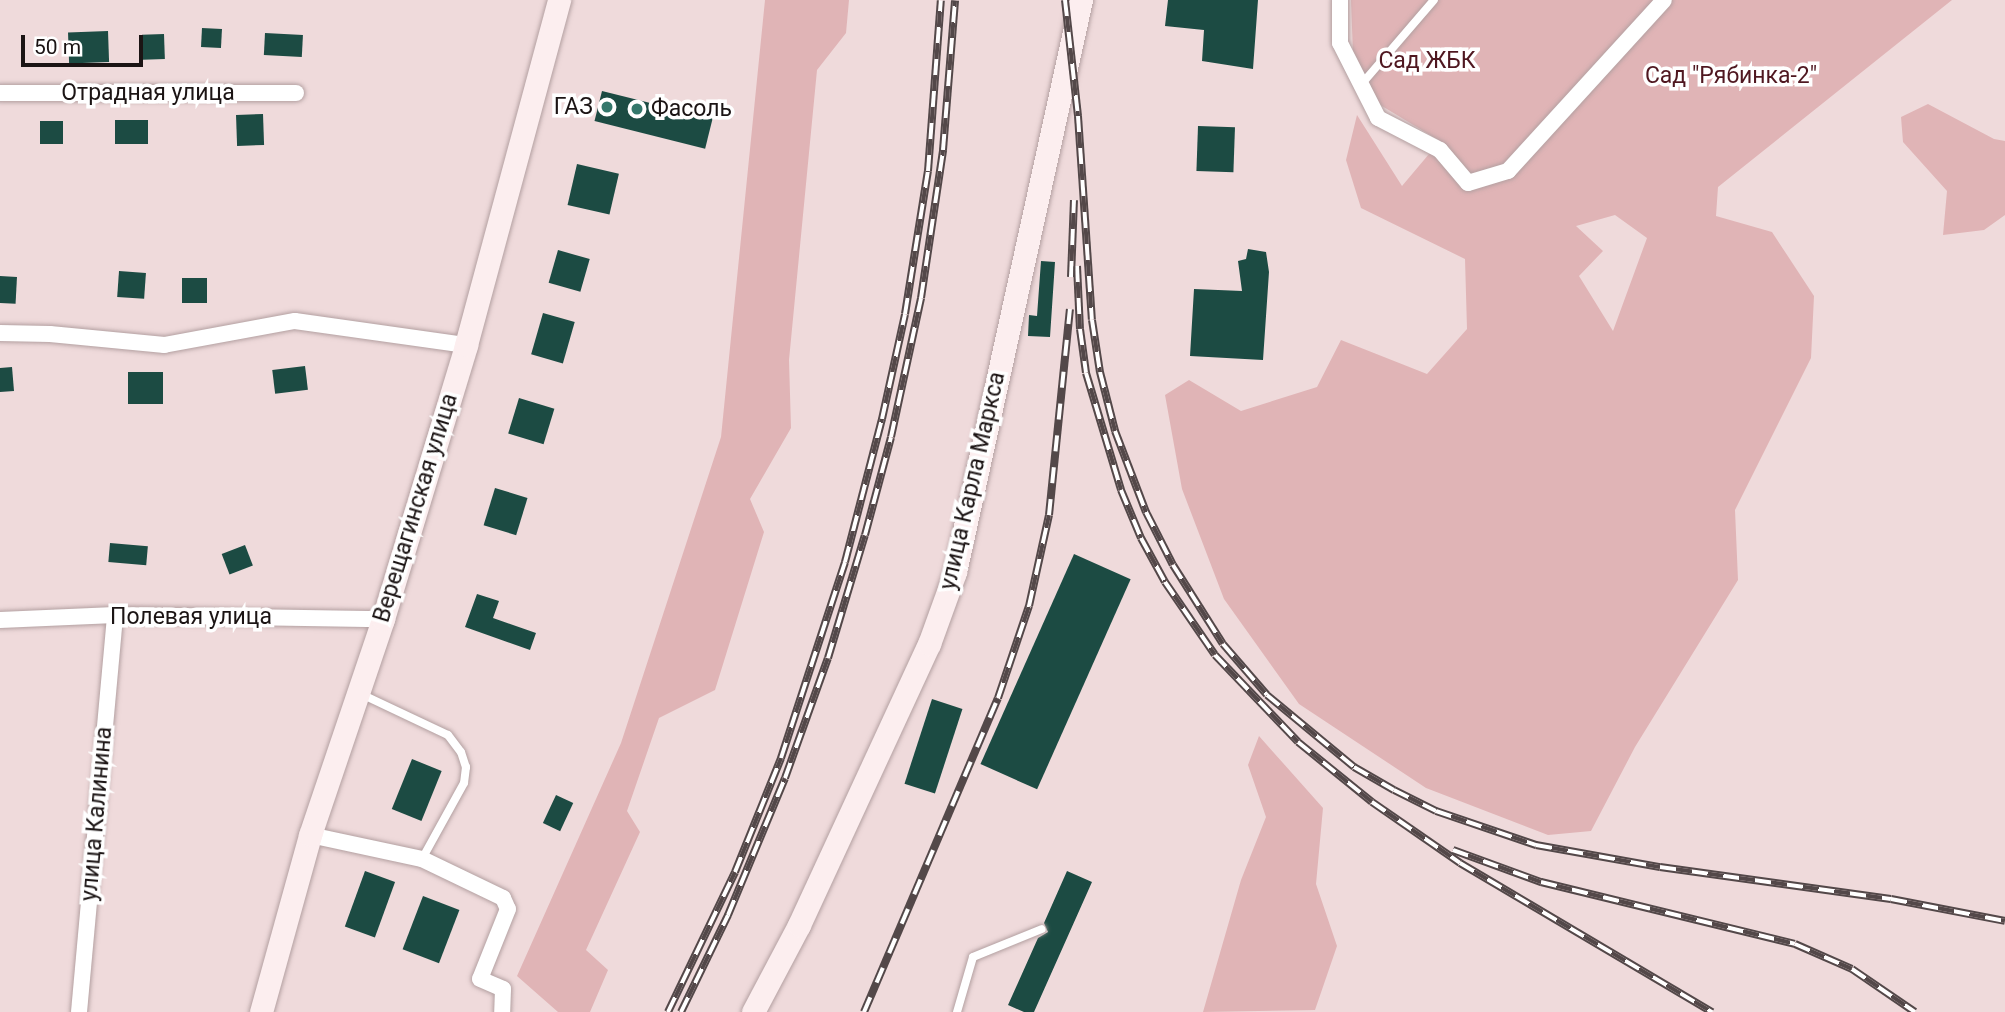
<!DOCTYPE html>
<meta charset="utf-8">
<style>
body{margin:0}
#map{position:relative;width:2005px;height:1012px;overflow:hidden;background:#efdadb;font-family:Roboto,sans-serif}
div>[style]{position:absolute}
[style*='--x']{left:calc(var(--x)*1px);top:calc(var(--y)*1px);width:calc(var(--w)*1px);rotate:calc(var(--a)*1deg)}
.green>*{inset:0;background:#e0b4b6}
.building>*{inset:0;background:#1c4b43;transform-origin:0 0}
.roads{filter:drop-shadow(0 0 2px #b3a0a1) drop-shadow(0 0 2px #b3a0a1)}
.service>*{height:8px;margin:-4px;padding:0 4px;transform-origin:4px;border-radius:4px;background:#fff}
.minor>*{height:16px;margin:-8px;padding:0 8px;transform-origin:8px;border-radius:8px;background:#fff}
.secondary>*{height:23px;margin:-11.5px;padding:0 11.5px;transform-origin:11.5px;border-radius:11.5px;background:#fceeef}
.rail>*{height:8px;margin-top:-4px;transform-origin:0;background:repeating-linear-gradient(90deg,#fff 0 16px,#534849 0 32px);box-sizing:border-box;border-block:2px solid #534849}
.dots>*{width:19px;height:19px;translate:-50% -50%;box-sizing:border-box;border:4px solid #fff;border-radius:50%}
span{translate:-50% -50%;white-space:nowrap;text-align:center;line-height:1.15;-webkit-text-stroke:7px #fff;paint-order:stroke}
.park-label{font-size:23px;color:#4f1720}
.street-label{font-size:23px;color:#1b1414}
.poi-label{font-size:23px;color:#1b1414}
.right{translate:-100% -50%;text-align:right}
.left{translate:0 -50%;text-align:left}
.scale{position:absolute;left:21px;top:35px;width:122px;height:32px;box-sizing:border-box;border:4px solid #1b1414;border-top:0;padding-left:9px;font-size:21px;line-height:24px;white-space:nowrap;color:#1b1414;-webkit-text-stroke:5px #fff;paint-order:stroke}
</style>
<div id="map">
<div class="green">
<div style="clip-path:polygon(765px 0,849px 0,846px 33px,817px 70px,789px 360px,791px 428px,750px 499px,764px 532px,715px 690px,659px 718px,627px 811px,640px 832px,586px 950px,608px 970px,590px 1012px,558px 1012px,517px 976px,621px 743px,721px 437px)"></div>
<div style="clip-path:polygon(evenodd,1351px 0,1952px 0,1718px 187px,1716px 216px,1772px 232px,1814px 296px,1811px 358px,1735px 510px,1738px 580px,1635px 747px,1591px 831px,1548px 835px,1426px 788px,1299px 704px,1224px 599px,1182px 489px,1165px 395px,1189px 380px,1241px 411px,1317px 387px,1341px 340px,1427px 374px,1467px 329px,1465px 259px,1361px 208px,1346px 160px,1357px 115px,1402px 186px,1440px 141px,1377px 103px,1353px 54px,1351px 0,1615px 215px,1647px 238px,1613px 331px,1579px 276px,1603px 251px,1576px 226px,1615px 215px)"></div>
<div style="clip-path:polygon(1928px 104px,1994px 139px,2005px 141px,2005px 215px,1984px 230px,1943px 235px,1947px 191px,1903px 142px,1901px 117px)"></div>
<div style="clip-path:polygon(1259px 736px,1323px 808px,1316px 884px,1337px 946px,1315px 1010px,1203px 1012px,1241px 880px,1266px 817px,1248px 765px)"></div>
</div>
<div class="building">
<div style="clip-path:polygon(1168px 0,1258px 0,1253px 69px,1202px 61px,1204px 30px,1165px 26px)"></div>
<div style="left:202px;top:28px;width:20px;height:19px;rotate:3deg"></div>
<div style="left:108px;top:31px;width:31px;height:40px;rotate:88deg"></div>
<div style="left:265px;top:33px;width:38px;height:22px;rotate:3deg"></div>
<div style="left:164px;top:34px;width:25px;height:22px;rotate:88deg"></div>
<div style="left:602px;top:91px;width:114px;height:31px;rotate:14deg"></div>
<div style="left:263px;top:114px;width:31px;height:27px;rotate:88deg"></div>
<div style="left:148px;top:120px;width:24px;height:33px;rotate:90deg"></div>
<div style="left:40px;top:121px;width:23px;height:23px"></div>
<div style="left:1198px;top:126px;width:37px;height:45px;rotate:2deg"></div>
<div style="left:577px;top:164px;width:43px;height:42px;rotate:13deg"></div>
<div style="clip-path:polygon(1248px 249px,1266px 252px,1269px 272px,1263px 360px,1190px 356px,1194px 289px,1242px 291px,1238px 261px,1246px 259px)"></div>
<div style="left:558px;top:250px;width:33px;height:34px;rotate:16deg"></div>
<div style="clip-path:polygon(1041px 261px,1055px 262px,1050px 337px,1028px 336px,1029px 315px,1037px 316px)"></div>
<div style="left:119px;top:271px;width:27px;height:26px;rotate:4deg"></div>
<div style="left:0;top:276px;width:17px;height:27px;rotate:3deg"></div>
<div style="left:182px;top:278px;width:25px;height:25px"></div>
<div style="left:543px;top:313px;width:33px;height:43px;rotate:16deg"></div>
<div style="left:305px;top:366px;width:24px;height:33px;rotate:83deg"></div>
<div style="clip-path:polygon(12px 367px,14px 391px,0 392px,0 368px)"></div>
<div style="left:128px;top:372px;width:35px;height:32px"></div>
<div style="left:519px;top:398px;width:37px;height:37px;rotate:17deg"></div>
<div style="left:495px;top:488px;width:34px;height:39px;rotate:17deg"></div>
<div style="left:110px;top:543px;width:38px;height:19px;rotate:5deg"></div>
<div style="left:245px;top:545px;width:22px;height:25px;rotate:69deg"></div>
<div style="left:1074px;top:554px;width:62px;height:230px;rotate:24deg"></div>
<div style="clip-path:polygon(477px 594px,499px 601px,493px 618px,536px 633px,530px 650px,465px 627px)"></div>
<div style="left:932px;top:699px;width:32px;height:89px;rotate:18deg"></div>
<div style="left:412px;top:759px;width:32px;height:54px;rotate:22deg"></div>
<div style="left:556px;top:795px;width:19px;height:31px;rotate:25deg"></div>
<div style="left:365px;top:871px;width:32px;height:59px;rotate:20deg"></div>
<div style="clip-path:polygon(1067px 871px,1092px 882px,1034px 1012px,1024px 1012px,1008px 1005px,1038px 938px,1048px 932px,1044px 923px)"></div>
<div style="left:423px;top:896px;width:39px;height:57px;rotate:21deg"></div>
</div>
<div class="roads">
<div class="service">
<div style="--x:1366;--y:79;--w:104;--a:-49.3"></div>
<div style="--x:359;--y:693;--w:98;--a:25.3"></div>
<div style="--x:448;--y:735;--w:21;--a:53"></div>
<div style="--x:461;--y:752;--w:16;--a:72"></div>
<div style="--x:466;--y:767;--w:16;--a:97"></div>
<div style="--x:464;--y:783;--w:87;--a:118.9"></div>
<div style="--x:957;--y:1012;--w:57;--a:-73.8"></div>
<div style="--x:973;--y:957;--w:74;--a:-22.1"></div>
</div>
<div class="minor">
<div style="--x:1340;--y:0;--w:43;--a:90"></div>
<div style="--x:1340;--y:43;--w:84;--a:63.1"></div>
<div style="--x:1378;--y:118;--w:70;--a:27.3"></div>
<div style="--x:1440;--y:150;--w:43;--a:49.7"></div>
<div style="--x:1468;--y:183;--w:42;--a:-16.7"></div>
<div style="--x:1508;--y:171;--w:231;--a:-47.6"></div>
<div style="--x:0;--y:93;--w:296;--a:0"></div>
<div style="--x:0;--y:333;--w:50;--a:1.1"></div>
<div style="--x:50;--y:334;--w:115;--a:5.5"></div>
<div style="--x:164;--y:345;--w:133;--a:-10.4"></div>
<div style="--x:295;--y:321;--w:173;--a:8"></div>
<div style="--x:0;--y:620;--w:115;--a:-2.5"></div>
<div style="--x:115;--y:615;--w:268;--a:0.9"></div>
<div style="--x:310;--y:835;--w:115;--a:12.1"></div>
<div style="--x:422;--y:859;--w:90;--a:25.7"></div>
<div style="--x:503;--y:898;--w:12;--a:66"></div>
<div style="--x:508;--y:909;--w:75;--a:111.8"></div>
<div style="--x:480;--y:979;--w:25;--a:23"></div>
<div style="--x:503;--y:989;--w:23;--a:92"></div>
<div style="--x:79;--y:1012;--w:399;--a:-84.8"></div>
</div>
<div class="secondary">
<div style="--x:261;--y:1012;--w:184;--a:-74.5"></div>
<div style="--x:310;--y:835;--w:228;--a:-71.3"></div>
<div style="--x:383;--y:619;--w:286;--a:-73.1"></div>
<div style="--x:466;--y:345;--w:357;--a:-74.9"></div>
<div style="--x:753;--y:1012;--w:98;--a:-62.1"></div>
<div style="--x:799;--y:925;--w:310;--a:-65.2"></div>
<div style="--x:929;--y:644;--w:77;--a:-70.1"></div>
<div style="--x:955;--y:572;--w:586;--a:-77.58"></div>
</div>
</div>
<div class="rail">
<div style="--x:1065;--y:0;--w:117;--a:83.6"></div>
<div style="--x:1078;--y:116;--w:204;--a:86.1"></div>
<div style="--x:1092;--y:320;--w:53;--a:81.3"></div>
<div style="--x:1100;--y:372;--w:61;--a:75.7"></div>
<div style="--x:1115;--y:431;--w:87;--a:69.1"></div>
<div style="--x:1146;--y:512;--w:59;--a:63"></div>
<div style="--x:1173;--y:565;--w:93;--a:57.7"></div>
<div style="--x:1223;--y:644;--w:67;--a:49.2"></div>
<div style="--x:1267;--y:695;--w:113;--a:39.6"></div>
<div style="--x:1354;--y:767;--w:46;--a:29.9"></div>
<div style="--x:1394;--y:790;--w:47;--a:26.6"></div>
<div style="--x:1436;--y:811;--w:106;--a:18.8"></div>
<div style="--x:1536;--y:845;--w:126;--a:10.1"></div>
<div style="--x:1660;--y:867;--w:233;--a:7.9"></div>
<div style="--x:1891;--y:899;--w:116;--a:10.9"></div>
<div style="--x:1077;--y:266;--w:63;--a:87.3"></div>
<div style="--x:1080;--y:329;--w:44;--a:82.2"></div>
<div style="--x:1086;--y:373;--w:122;--a:73.3"></div>
<div style="--x:1121;--y:490;--w:52;--a:67.4"></div>
<div style="--x:1141;--y:538;--w:50;--a:61.4"></div>
<div style="--x:1165;--y:582;--w:88;--a:55.6"></div>
<div style="--x:1215;--y:655;--w:120;--a:46.3"></div>
<div style="--x:1298;--y:742;--w:95;--a:39"></div>
<div style="--x:1372;--y:802;--w:107;--a:34.7"></div>
<div style="--x:1460;--y:863;--w:293;--a:30.6"></div>
<div style="--x:1071;--y:277;--w:77;--a:-87.8"></div>
<div style="--x:1453;--y:850;--w:94;--a:20"></div>
<div style="--x:1541;--y:882;--w:261;--a:13.7"></div>
<div style="--x:1795;--y:944;--w:62;--a:23.7"></div>
<div style="--x:1852;--y:969;--w:76;--a:34.3"></div>
<div style="--x:668;--y:1012;--w:155;--a:-64.4"></div>
<div style="--x:735;--y:872;--w:123;--a:-68"></div>
<div style="--x:781;--y:758;--w:206;--a:-71.9"></div>
<div style="--x:845;--y:562;--w:148;--a:-75.5"></div>
<div style="--x:882;--y:419;--w:107;--a:-77.6"></div>
<div style="--x:905;--y:314;--w:145;--a:-80.9"></div>
<div style="--x:928;--y:171;--w:171;--a:-85.7"></div>
<div style="--x:681;--y:1012;--w:108;--a:-64.1"></div>
<div style="--x:728;--y:915;--w:148;--a:-67.4"></div>
<div style="--x:785;--y:778;--w:127;--a:-70.3"></div>
<div style="--x:828;--y:658;--w:128;--a:-73.3"></div>
<div style="--x:865;--y:535;--w:101;--a:-75.1"></div>
<div style="--x:891;--y:437;--w:142;--a:-77.8"></div>
<div style="--x:921;--y:298;--w:150;--a:-81.5"></div>
<div style="--x:943;--y:150;--w:150;--a:-85.4"></div>
<div style="--x:864;--y:1012;--w:341;--a:-66.9"></div>
<div style="--x:998;--y:698;--w:97;--a:-71.4"></div>
<div style="--x:1029;--y:606;--w:93;--a:-77.6"></div>
<div style="--x:1049;--y:515;--w:207;--a:-84.2"></div>
</div>
<div class="dots">
<div style="left:607px;top:107px;background:#33776b"></div>
<div style="left:637px;top:109px;background:#33776b"></div>
</div>
<div class="park-label">
<span style="left:1427px;top:61px">Сад ЖБК</span>
<span style="left:1731px;top:76px">Сад "Рябинка-2"</span>
</div>
<div class="street-label">
<span style="left:148px;top:93px">Отрадная улица</span>
<span style="left:973px;top:481px;rotate:-77deg">улица Карла Маркса</span>
<span style="left:416px;top:508px;rotate:-73deg">Верещагинская улица</span>
<span style="left:191px;top:617px">Полевая улица</span>
<span style="left:97px;top:814px;rotate:-85deg">улица Калинина</span>
</div>
<div class="poi-label">
<span class="right" style="left:593px;top:107px">ГАЗ</span>
<span class="left" style="left:651px;top:109px">Фасоль</span>
</div>
<div class="scale">50 m</div>
</div>
